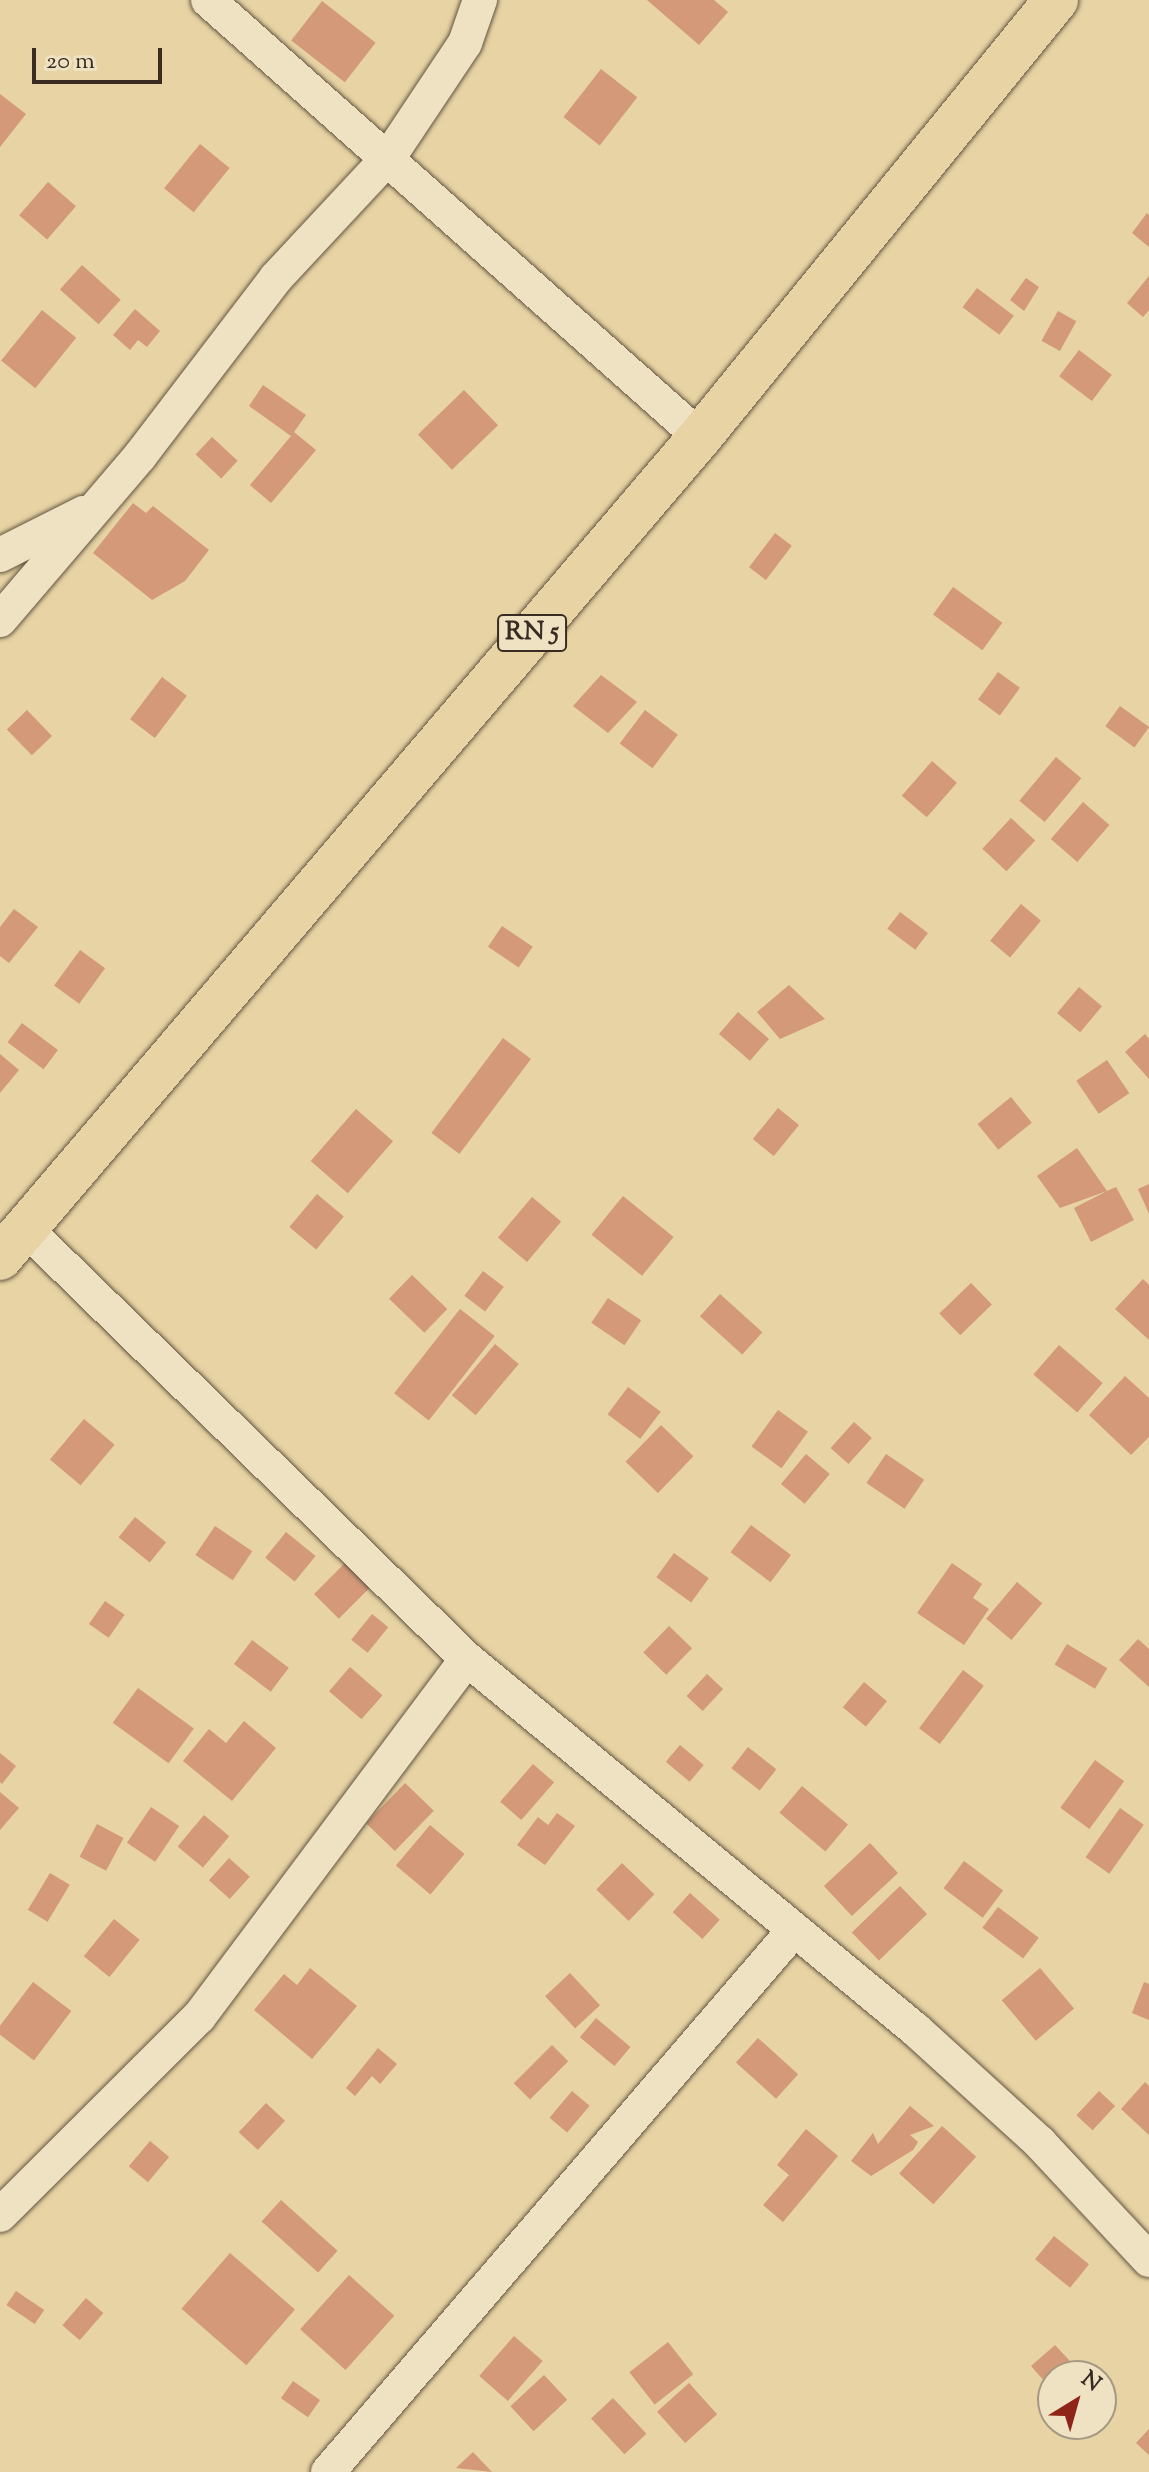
<!DOCTYPE html>
<style>
body{margin:0}
#map{position:relative;width:1149px;height:2472px;overflow:hidden;background:#e7d3a3;font-family:"Sorts Mill Goudy",serif}
div>[style]{position:absolute}
[style*='--x']{left:calc(var(--x)*1px);top:calc(var(--y)*1px);width:calc(var(--w)*1px);rotate:calc(var(--a)*1deg)}
.building>*{inset:0;background:#d39978;transform-origin:0 0}
.roads{filter:drop-shadow(0 0 2px #645542) drop-shadow(0 0 2px #645542)}
.street>*{height:34px;margin:-17px;padding:0 17px;transform-origin:17px;border-radius:17px;background:#efe2c3}
.primary>*{height:44px;margin:-22px;padding:0 22px;transform-origin:22px;border-radius:22px;background:#e7d3a3}
span{translate:-50% -50%;white-space:nowrap;text-align:center;line-height:1.15;-webkit-text-stroke:6px #efe2c3;paint-order:stroke}
.shield-label span{padding:2px 6px;background:#efe2c3;border:2px solid;border-radius:6px;-webkit-text-stroke-width:0}
.shield-label{font-size:26px;color:#382b22;font-weight:700}
.north{position:absolute;left:1037px;top:2360px;width:80px;height:80px;box-sizing:border-box;background:#efe2c3;border:2px solid #a69983;border-radius:50%;rotate:37deg;font-size:22px;font-weight:700;line-height:32px;text-align:center;color:#382b22}
.north::after{content:'';display:block;margin:auto;width:28px;height:36px;background:#8f2418;clip-path:polygon(50% 0,100% 100%,50% 72%,0 100%)}
.scale{position:absolute;left:32px;top:48px;width:130px;height:36px;box-sizing:border-box;border:4px solid #382b22;border-top:0;padding-left:10px;font-size:24px;line-height:28px;white-space:nowrap;color:#382b22;-webkit-text-stroke:6px #efe2c3;paint-order:stroke}
</style>
<div id="map">
<div class="building">
<div style="clip-path:polygon(647px 0,714px 0,728px 12px,699px 45px)"></div>
<div style="left:322px;top:1px;width:68px;height:50px;rotate:38deg"></div>
<div style="left:601px;top:69px;width:46px;height:61px;rotate:38deg"></div>
<div style="clip-path:polygon(0 94px,26px 114px,0 147px)"></div>
<div style="left:200px;top:144px;width:38px;height:57px;rotate:39deg"></div>
<div style="left:48px;top:182px;width:37px;height:44px;rotate:41deg"></div>
<div style="clip-path:polygon(1147px 213px,1149px 215px,1149px 247px,1132px 233px)"></div>
<div style="left:82px;top:265px;width:52px;height:33px;rotate:42deg"></div>
<div style="clip-path:polygon(1149px 276px,1149px 310px,1143px 317px,1127px 303px)"></div>
<div style="clip-path:polygon(1026px 278px,1039px 287px,1024px 311px,1010px 300px)"></div>
<div style="left:977px;top:288px;width:46px;height:24px;rotate:37deg"></div>
<div style="clip-path:polygon(135px 309px,160px 331px,147px 347px,138px 340px,130px 350px,113px 335px)"></div>
<div style="left:42px;top:310px;width:44px;height:65px;rotate:39deg"></div>
<div style="left:1058px;top:311px;width:21px;height:34px;rotate:29deg"></div>
<div style="left:1079px;top:350px;width:41px;height:33px;rotate:37deg"></div>
<div style="clip-path:polygon(263px 385px,306px 415px,294px 432px,316px 450px,271px 503px,250px 485px,291px 436px,249px 406px)"></div>
<div style="left:464px;top:390px;width:49px;height:64px;rotate:46deg"></div>
<div style="left:212px;top:437px;width:35px;height:24px;rotate:43deg"></div>
<div style="clip-path:polygon(133px 503px,146px 513px,153px 506px,209px 550px,185px 581px,152px 600px,93px 553px)"></div>
<div style="left:775px;top:533px;width:21px;height:43px;rotate:37deg"></div>
<div style="left:953px;top:587px;width:61px;height:34px;rotate:36deg"></div>
<div style="left:998px;top:672px;width:27px;height:34px;rotate:36deg"></div>
<div style="clip-path:polygon(601px 675px,637px 702px,608px 733px,573px 706px)"></div>
<div style="left:162px;top:677px;width:31px;height:53px;rotate:37deg"></div>
<div style="left:1120px;top:706px;width:36px;height:25px;rotate:36deg"></div>
<div style="left:27px;top:710px;width:36px;height:28px;rotate:46deg"></div>
<div style="left:645px;top:710px;width:41px;height:42px;rotate:37deg"></div>
<div style="left:1056px;top:757px;width:33px;height:57px;rotate:40deg"></div>
<div style="left:932px;top:761px;width:33px;height:46px;rotate:41deg"></div>
<div style="left:1083px;top:802px;width:35px;height:49px;rotate:41deg"></div>
<div style="left:1011px;top:818px;width:33px;height:42px;rotate:43deg"></div>
<div style="left:1021px;top:904px;width:26px;height:48px;rotate:40deg"></div>
<div style="clip-path:polygon(14px 909px,38px 927px,9px 963px,0 956px,0 927px)"></div>
<div style="left:900px;top:912px;width:35px;height:21px;rotate:37deg"></div>
<div style="left:502px;top:926px;width:37px;height:25px;rotate:34deg"></div>
<div style="left:80px;top:950px;width:31px;height:44px;rotate:36deg"></div>
<div style="clip-path:polygon(789px 985px,825px 1019px,780px 1039px,757px 1012px)"></div>
<div style="left:1079px;top:987px;width:30px;height:34px;rotate:40deg"></div>
<div style="left:738px;top:1012px;width:41px;height:29px;rotate:41deg"></div>
<div style="left:22px;top:1023px;width:45px;height:24px;rotate:37deg"></div>
<div style="clip-path:polygon(1145px 1034px,1149px 1039px,1149px 1079px,1125px 1052px)"></div>
<div style="left:503px;top:1038px;width:35px;height:119px;rotate:37deg"></div>
<div style="clip-path:polygon(0 1054px,19px 1070px,0 1093px)"></div>
<div style="left:1107px;top:1060px;width:40px;height:37px;rotate:56deg"></div>
<div style="left:1011px;top:1097px;width:33px;height:43px;rotate:51deg"></div>
<div style="left:778px;top:1108px;width:27px;height:40px;rotate:39deg"></div>
<div style="left:356px;top:1109px;width:49px;height:69px;rotate:41deg"></div>
<div style="clip-path:polygon(1077px 1148px,1107px 1191px,1116px 1187px,1134px 1220px,1091px 1242px,1074px 1208px,1107px 1191px,1060px 1208px,1037px 1176px)"></div>
<div style="clip-path:polygon(1149px 1184px,1149px 1214px,1138px 1189px)"></div>
<div style="left:317px;top:1194px;width:35px;height:43px;rotate:40deg"></div>
<div style="left:623px;top:1196px;width:65px;height:50px;rotate:39deg"></div>
<div style="left:532px;top:1197px;width:38px;height:53px;rotate:40deg"></div>
<div style="left:483px;top:1271px;width:26px;height:31px;rotate:37deg"></div>
<div style="left:412px;top:1275px;width:49px;height:33px;rotate:44deg"></div>
<div style="clip-path:polygon(1143px 1279px,1149px 1285px,1149px 1340px,1115px 1309px)"></div>
<div style="left:971px;top:1283px;width:30px;height:44px;rotate:46deg"></div>
<div style="left:720px;top:1294px;width:57px;height:30px;rotate:42deg"></div>
<div style="left:608px;top:1298px;width:40px;height:30px;rotate:34deg"></div>
<div style="left:460px;top:1309px;width:44px;height:107px;rotate:38deg"></div>
<div style="left:495px;top:1344px;width:31px;height:67px;rotate:40deg"></div>
<div style="left:1059px;top:1345px;width:58px;height:39px;rotate:41deg"></div>
<div style="clip-path:polygon(1125px 1376px,1149px 1398px,1149px 1437px,1131px 1455px,1089px 1415px)"></div>
<div style="left:628px;top:1387px;width:41px;height:34px;rotate:37deg"></div>
<div style="left:778px;top:1410px;width:37px;height:45px;rotate:36deg"></div>
<div style="left:84px;top:1419px;width:40px;height:53px;rotate:40deg"></div>
<div style="left:854px;top:1422px;width:24px;height:35px;rotate:42deg"></div>
<div style="left:661px;top:1425px;width:45px;height:51px;rotate:44deg"></div>
<div style="left:806px;top:1454px;width:31px;height:39px;rotate:40deg"></div>
<div style="left:886px;top:1454px;width:46px;height:35px;rotate:34deg"></div>
<div style="left:135px;top:1517px;width:40px;height:26px;rotate:39deg"></div>
<div style="left:751px;top:1525px;width:50px;height:34px;rotate:37deg"></div>
<div style="left:215px;top:1526px;width:45px;height:35px;rotate:34deg"></div>
<div style="left:286px;top:1532px;width:38px;height:33px;rotate:39deg"></div>
<div style="left:674px;top:1553px;width:43px;height:30px;rotate:36deg"></div>
<div style="left:348px;top:1560px;width:35px;height:48px;rotate:45deg"></div>
<div style="clip-path:polygon(952px 1563px,982px 1584px,973px 1598px,989px 1609px,964px 1645px,917px 1613px)"></div>
<div style="left:1017px;top:1582px;width:33px;height:48px;rotate:40deg"></div>
<div style="left:105px;top:1601px;width:24px;height:28px;rotate:35deg"></div>
<div style="left:372px;top:1614px;width:21px;height:33px;rotate:39deg"></div>
<div style="left:669px;top:1626px;width:32px;height:37px;rotate:44deg"></div>
<div style="clip-path:polygon(1138px 1639px,1149px 1649px,1149px 1687px,1119px 1660px)"></div>
<div style="left:252px;top:1640px;width:46px;height:30px;rotate:37deg"></div>
<div style="left:1067px;top:1644px;width:47px;height:24px;rotate:31deg"></div>
<div style="left:350px;top:1667px;width:43px;height:32px;rotate:41deg"></div>
<div style="left:963px;top:1670px;width:26px;height:73px;rotate:37deg"></div>
<div style="left:707px;top:1674px;width:22px;height:30px;rotate:43deg"></div>
<div style="left:864px;top:1682px;width:30px;height:33px;rotate:40deg"></div>
<div style="left:138px;top:1688px;width:69px;height:43px;rotate:36deg"></div>
<div style="clip-path:polygon(244px 1721px,276px 1748px,232px 1801px,183px 1761px,209px 1729px,226px 1743px)"></div>
<div style="left:680px;top:1745px;width:31px;height:22px;rotate:40deg"></div>
<div style="left:748px;top:1747px;width:36px;height:27px;rotate:38deg"></div>
<div style="clip-path:polygon(0 1753px,16px 1766px,2px 1784px,0 1782px)"></div>
<div style="left:1095px;top:1760px;width:36px;height:59px;rotate:36deg"></div>
<div style="left:533px;top:1764px;width:28px;height:50px;rotate:41deg"></div>
<div style="left:405px;top:1783px;width:40px;height:56px;rotate:44deg"></div>
<div style="left:802px;top:1786px;width:60px;height:35px;rotate:40deg"></div>
<div style="clip-path:polygon(0 1792px,19px 1808px,0 1830px)"></div>
<div style="left:151px;top:1807px;width:34px;height:43px;rotate:34deg"></div>
<div style="left:1120px;top:1808px;width:29px;height:60px;rotate:35deg"></div>
<div style="clip-path:polygon(557px 1813px,575px 1826px,545px 1865px,517px 1845px,538px 1817px,548px 1825px)"></div>
<div style="left:204px;top:1815px;width:33px;height:41px;rotate:40deg"></div>
<div style="left:97px;top:1824px;width:30px;height:37px;rotate:28deg"></div>
<div style="left:430px;top:1825px;width:45px;height:53px;rotate:40deg"></div>
<div style="left:870px;top:1843px;width:41px;height:63px;rotate:47deg"></div>
<div style="left:229px;top:1858px;width:28px;height:30px;rotate:42deg"></div>
<div style="left:964px;top:1861px;width:49px;height:34px;rotate:37deg"></div>
<div style="left:622px;top:1863px;width:45px;height:37px;rotate:44deg"></div>
<div style="left:50px;top:1873px;width:23px;height:43px;rotate:31deg"></div>
<div style="left:900px;top:1886px;width:39px;height:67px;rotate:46deg"></div>
<div style="left:690px;top:1893px;width:40px;height:26px;rotate:42deg"></div>
<div style="left:998px;top:1907px;width:51px;height:26px;rotate:37deg"></div>
<div style="left:114px;top:1919px;width:33px;height:48px;rotate:39deg"></div>
<div style="clip-path:polygon(310px 1968px,357px 2006px,312px 2059px,254px 2010px,284px 1974px,297px 1985px)"></div>
<div style="left:1040px;top:1968px;width:53px;height:50px;rotate:50deg"></div>
<div style="left:570px;top:1973px;width:44px;height:34px;rotate:47deg"></div>
<div style="left:33px;top:1982px;width:48px;height:62px;rotate:37deg"></div>
<div style="clip-path:polygon(1144px 1982px,1149px 1984px,1149px 2020px,1132px 2013px)"></div>
<div style="left:596px;top:2018px;width:45px;height:25px;rotate:40deg"></div>
<div style="left:758px;top:2038px;width:54px;height:33px;rotate:42deg"></div>
<div style="left:552px;top:2045px;width:23px;height:54px;rotate:45deg"></div>
<div style="clip-path:polygon(378px 2048px,397px 2064px,380px 2084px,372px 2076px,355px 2096px,346px 2088px)"></div>
<div style="clip-path:polygon(1145px 2082px,1149px 2086px,1149px 2135px,1121px 2109px)"></div>
<div style="left:572px;top:2091px;width:23px;height:35px;rotate:40deg"></div>
<div style="left:1099px;top:2091px;width:22px;height:33px;rotate:43deg"></div>
<div style="left:266px;top:2103px;width:26px;height:40px;rotate:43deg"></div>
<div style="clip-path:polygon(910px 2106px,934px 2126px,910px 2135px,918px 2142px,913px 2150px,871px 2176px,851px 2161px,873px 2133px,878px 2144px)"></div>
<div style="left:942px;top:2126px;width:46px;height:64px;rotate:42deg"></div>
<div style="clip-path:polygon(806px 2129px,838px 2156px,783px 2222px,763px 2205px,789px 2175px,777px 2165px)"></div>
<div style="left:150px;top:2141px;width:25px;height:33px;rotate:40deg"></div>
<div style="left:281px;top:2200px;width:76px;height:29px;rotate:42deg"></div>
<div style="left:1054px;top:2236px;width:45px;height:30px;rotate:39deg"></div>
<div style="left:230px;top:2253px;width:86px;height:74px;rotate:41deg"></div>
<div style="left:349px;top:2275px;width:61px;height:73px;rotate:42deg"></div>
<div style="left:16px;top:2291px;width:34px;height:17px;rotate:34deg"></div>
<div style="left:86px;top:2298px;width:23px;height:36px;rotate:41deg"></div>
<div style="left:514px;top:2336px;width:38px;height:53px;rotate:41deg"></div>
<div style="left:668px;top:2342px;width:41px;height:49px;rotate:52deg"></div>
<div style="clip-path:polygon(1055px 2345px,1084px 2376px,1053px 2376px,1053px 2391px,1031px 2366px)"></div>
<div style="left:544px;top:2375px;width:34px;height:46px;rotate:47deg"></div>
<div style="left:293px;top:2381px;width:33px;height:21px;rotate:35deg"></div>
<div style="left:689px;top:2383px;width:42px;height:43px;rotate:48deg"></div>
<div style="left:613px;top:2398px;width:49px;height:30px;rotate:47deg"></div>
<div style="clip-path:polygon(1149px 2429px,1149px 2455px,1136px 2443px)"></div>
<div style="clip-path:polygon(473px 2452px,492px 2472px,456px 2468px)"></div>
</div>
<div class="roads">
<div class="street">
<div style="--x:208;--y:0;--w:658;--a:41.61"></div>
<div style="--x:0;--y:555;--w:93;--a:-26.8"></div>
<div style="--x:0;--y:620;--w:216;--a:-49.5"></div>
<div style="--x:140;--y:456;--w:224;--a:-52.6"></div>
<div style="--x:276;--y:278;--w:166;--a:-47"></div>
<div style="--x:389;--y:157;--w:137;--a:-56.3"></div>
<div style="--x:465;--y:43;--w:46;--a:-70.8"></div>
<div style="--x:25;--y:1228;--w:617;--a:44.28"></div>
<div style="--x:467;--y:1659;--w:582;--a:39.57"></div>
<div style="--x:916;--y:2030;--w:168;--a:42.3"></div>
<div style="--x:1040;--y:2143;--w:160;--a:47"></div>
<div style="--x:0;--y:2215;--w:281;--a:-44.9"></div>
<div style="--x:199;--y:2017;--w:447;--a:-53.2"></div>
<div style="--x:328;--y:2472;--w:715;--a:-49.31"></div>
</div>
<div class="primary">
<div style="--x:0;--y:1258;--w:1079;--a:-49.55"></div>
<div style="--x:700;--y:437;--w:564;--a:-50.83"></div>
</div>
</div>
<div class="shield-label">
<span style="left:532px;top:633px">RN 5</span>
</div>
<div class="north">N</div>
<div class="scale">20 m</div>
</div>
